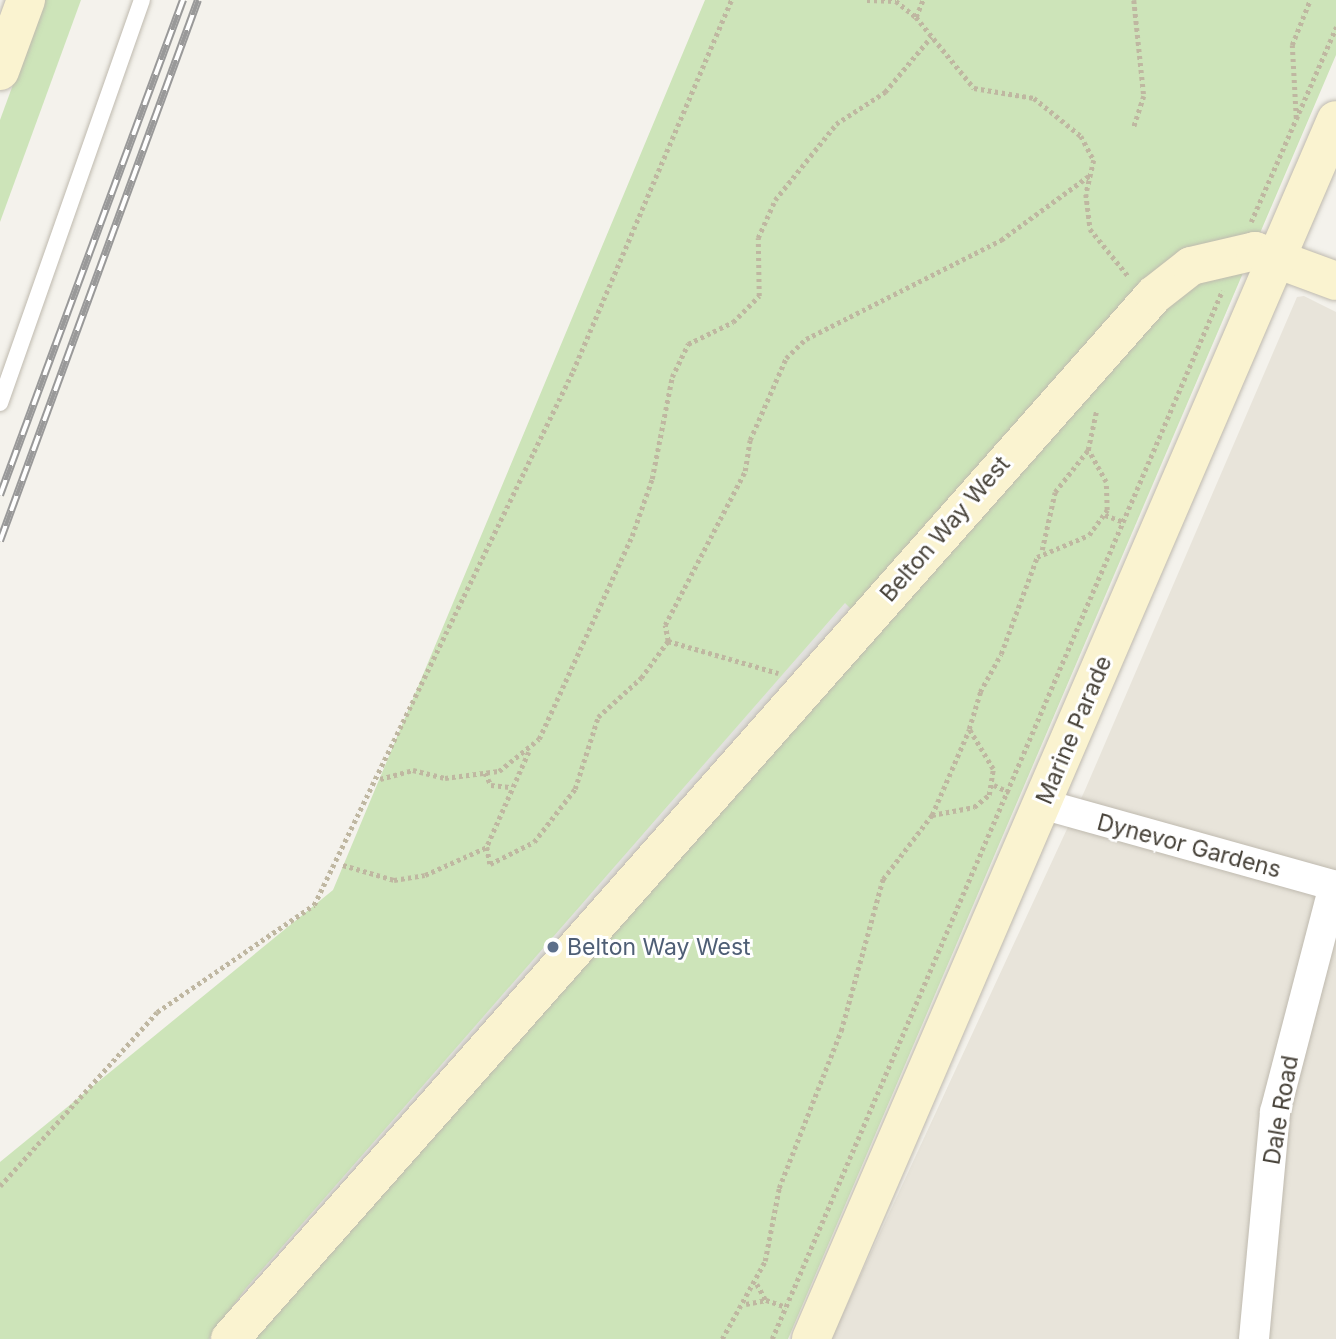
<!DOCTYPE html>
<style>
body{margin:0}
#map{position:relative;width:1336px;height:1339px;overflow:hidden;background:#f4f2ec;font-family:Inter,sans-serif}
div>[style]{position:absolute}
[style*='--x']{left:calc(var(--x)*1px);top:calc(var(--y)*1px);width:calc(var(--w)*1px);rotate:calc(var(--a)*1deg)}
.residential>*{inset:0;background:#e8e4da}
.green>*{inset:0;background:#cde4b9}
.parking>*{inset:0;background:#e3e2df}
.path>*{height:4.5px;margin-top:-2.25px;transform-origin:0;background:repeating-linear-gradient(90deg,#bfb7a1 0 3.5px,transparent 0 7px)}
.roads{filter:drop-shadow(0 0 2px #bfbaaf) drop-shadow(0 0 2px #bfbaaf)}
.lane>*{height:16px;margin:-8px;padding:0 8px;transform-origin:8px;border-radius:8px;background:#fff}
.street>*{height:30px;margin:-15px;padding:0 15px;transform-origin:15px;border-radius:15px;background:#fff}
.secondary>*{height:38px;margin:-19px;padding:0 19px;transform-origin:19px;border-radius:19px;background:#faf3d0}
.rail>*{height:8px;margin-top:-4px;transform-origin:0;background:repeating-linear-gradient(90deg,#fff 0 16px,#999 0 32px);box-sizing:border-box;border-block:2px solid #999}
.dots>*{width:19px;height:19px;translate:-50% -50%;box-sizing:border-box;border:4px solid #fff;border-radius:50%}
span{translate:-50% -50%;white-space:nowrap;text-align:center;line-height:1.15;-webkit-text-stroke:6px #fff;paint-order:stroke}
.street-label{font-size:23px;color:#48433a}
.service-label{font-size:23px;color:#4e5e75}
.left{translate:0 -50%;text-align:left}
</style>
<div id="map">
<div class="residential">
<div style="clip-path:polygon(1304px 296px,1336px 312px,1336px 1339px,831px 1339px,1085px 790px,1297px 297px)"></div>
</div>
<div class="green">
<div style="clip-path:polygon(44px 0,81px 0,0 222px,0 120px)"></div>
<div style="clip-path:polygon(705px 0,1336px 0,1336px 55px,788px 1339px,0 1339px,0 1162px,333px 890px)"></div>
</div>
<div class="parking">
<div style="clip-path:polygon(845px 603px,854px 612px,223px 1339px,209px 1339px,246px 1288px)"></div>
</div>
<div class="path">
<div style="--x:867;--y:0;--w:29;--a:2"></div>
<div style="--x:896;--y:1;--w:26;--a:39"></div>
<div style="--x:916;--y:17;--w:18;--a:-68"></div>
<div style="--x:1134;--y:0;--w:97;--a:84.1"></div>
<div style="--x:1144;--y:96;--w:33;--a:108"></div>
<div style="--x:916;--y:17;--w:92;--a:50.8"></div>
<div style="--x:974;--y:88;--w:61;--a:9.5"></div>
<div style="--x:1034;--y:98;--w:60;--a:39"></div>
<div style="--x:1081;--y:136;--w:27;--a:62"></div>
<div style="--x:1094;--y:160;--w:35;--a:103"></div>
<div style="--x:1086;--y:194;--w:35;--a:83"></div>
<div style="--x:1090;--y:229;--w:62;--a:50.9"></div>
<div style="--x:1296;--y:118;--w:73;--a:-93.1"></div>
<div style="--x:1292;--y:45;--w:48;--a:-68.2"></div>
<div style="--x:1251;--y:222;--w:213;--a:-66.4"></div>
<div style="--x:1105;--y:515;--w:20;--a:20"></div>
<div style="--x:1042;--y:550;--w:59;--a:-77.4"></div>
<div style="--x:1055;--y:492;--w:53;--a:-51.8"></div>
<div style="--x:668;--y:641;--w:115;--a:16.2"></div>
<div style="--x:529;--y:752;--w:104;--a:113.9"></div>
<div style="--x:487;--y:847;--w:17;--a:80"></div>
<div style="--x:490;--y:864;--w:49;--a:-26.6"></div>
<div style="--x:534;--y:842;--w:67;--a:-52.3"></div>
<div style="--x:575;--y:789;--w:76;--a:-72.3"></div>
<div style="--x:598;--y:717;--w:58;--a:-42.2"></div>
<div style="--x:641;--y:678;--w:46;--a:-53.9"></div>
<div style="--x:668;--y:641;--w:16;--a:-101"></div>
<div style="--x:665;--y:625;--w:174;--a:-62.5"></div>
<div style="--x:745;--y:471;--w:31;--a:-81"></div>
<div style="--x:750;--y:440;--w:90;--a:-66.3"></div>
<div style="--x:786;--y:358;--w:28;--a:-44"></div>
<div style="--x:806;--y:339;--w:219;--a:-26.9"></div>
<div style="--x:1001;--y:240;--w:110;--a:-36.1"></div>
<div style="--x:485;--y:773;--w:13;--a:63"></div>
<div style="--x:491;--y:785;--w:19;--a:6"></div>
<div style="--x:380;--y:779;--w:34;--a:-15"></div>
<div style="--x:413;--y:770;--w:33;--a:14"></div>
<div style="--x:445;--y:778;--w:54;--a:-7.4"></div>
<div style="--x:499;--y:771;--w:51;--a:-38.7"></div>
<div style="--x:539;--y:739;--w:223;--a:-65.4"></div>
<div style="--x:632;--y:536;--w:60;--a:-70.7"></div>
<div style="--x:652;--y:479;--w:104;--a:-78.9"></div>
<div style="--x:672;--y:377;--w:37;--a:-64"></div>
<div style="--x:688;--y:344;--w:50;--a:-26.1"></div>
<div style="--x:733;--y:322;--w:37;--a:-45"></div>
<div style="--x:759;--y:296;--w:58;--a:-91"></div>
<div style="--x:758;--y:238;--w:42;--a:-65.9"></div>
<div style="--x:775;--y:200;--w:97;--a:-51.2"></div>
<div style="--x:836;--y:124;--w:59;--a:-33.1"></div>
<div style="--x:885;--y:92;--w:72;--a:-50.1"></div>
<div style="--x:994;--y:785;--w:17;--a:25"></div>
<div style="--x:932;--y:815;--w:93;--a:-66.5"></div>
<div style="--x:343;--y:865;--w:53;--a:16.4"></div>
<div style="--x:394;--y:880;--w:31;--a:-9"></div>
<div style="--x:425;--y:875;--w:68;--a:-24.3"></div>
<div style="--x:0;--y:1186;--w:234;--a:-47.9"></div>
<div style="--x:157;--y:1012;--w:190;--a:-34.3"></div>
<div style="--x:314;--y:905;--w:593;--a:-64.13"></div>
<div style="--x:573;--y:371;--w:403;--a:-66.9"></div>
<div style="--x:757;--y:1284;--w:18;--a:61"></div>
<div style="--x:766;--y:1300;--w:21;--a:19"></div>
<div style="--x:746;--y:1304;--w:20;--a:-11"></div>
<div style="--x:722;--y:1339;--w:89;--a:-61.1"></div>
<div style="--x:765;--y:1261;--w:74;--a:-79.1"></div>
<div style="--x:779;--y:1188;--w:169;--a:-68.5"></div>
<div style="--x:841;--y:1031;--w:158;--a:-74.6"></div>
<div style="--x:883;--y:879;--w:81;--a:-52.6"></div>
<div style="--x:932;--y:815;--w:43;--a:-10.8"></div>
<div style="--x:974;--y:807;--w:19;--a:-39"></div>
<div style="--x:989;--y:795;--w:26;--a:-81"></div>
<div style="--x:993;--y:769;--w:47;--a:-121"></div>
<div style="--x:969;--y:729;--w:39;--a:-73"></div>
<div style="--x:980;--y:692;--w:43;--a:-61.1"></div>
<div style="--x:1001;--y:654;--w:103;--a:-69.6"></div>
<div style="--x:1037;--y:557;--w:56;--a:-22.9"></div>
<div style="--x:1089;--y:535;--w:31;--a:-54"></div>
<div style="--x:1107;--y:510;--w:28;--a:-92"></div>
<div style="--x:1106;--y:482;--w:37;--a:-119"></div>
<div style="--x:1088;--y:450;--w:39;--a:-78"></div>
<div style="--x:772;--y:1339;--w:1141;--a:-66.76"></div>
</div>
<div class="roads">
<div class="lane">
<div style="--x:0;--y:403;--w:427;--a:-70.6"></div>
</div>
<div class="street">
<div style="--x:1042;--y:804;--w:305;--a:15.6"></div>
<div style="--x:1254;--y:1339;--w:228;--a:-84.7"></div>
<div style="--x:1275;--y:1112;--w:234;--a:-75.4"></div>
</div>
<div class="secondary">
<div style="--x:0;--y:71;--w:76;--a:-69.9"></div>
<div style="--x:230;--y:1339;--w:1394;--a:-48.49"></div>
<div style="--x:1154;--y:295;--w:47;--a:-38.1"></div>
<div style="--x:1191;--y:266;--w:66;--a:-13.2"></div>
<div style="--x:1255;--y:251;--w:86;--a:20.3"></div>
<div style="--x:811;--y:1339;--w:1327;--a:-66.7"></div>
</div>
</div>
<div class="rail">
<div style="--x:0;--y:495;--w:528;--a:-69.71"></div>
<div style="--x:0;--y:541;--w:576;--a:-69.9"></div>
</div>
<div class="dots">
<div style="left:553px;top:947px;background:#5c6f8a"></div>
</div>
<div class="street-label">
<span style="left:945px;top:529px;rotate:-49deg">Belton Way West</span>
<span style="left:1074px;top:730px;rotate:-67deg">Marine Parade</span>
<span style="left:1189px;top:846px;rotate:15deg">Dynevor Gardens</span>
<span style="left:1281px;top:1110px;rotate:-80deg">Dale Road</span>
</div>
<div class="service-label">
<span class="left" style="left:567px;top:947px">Belton Way West</span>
</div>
</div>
